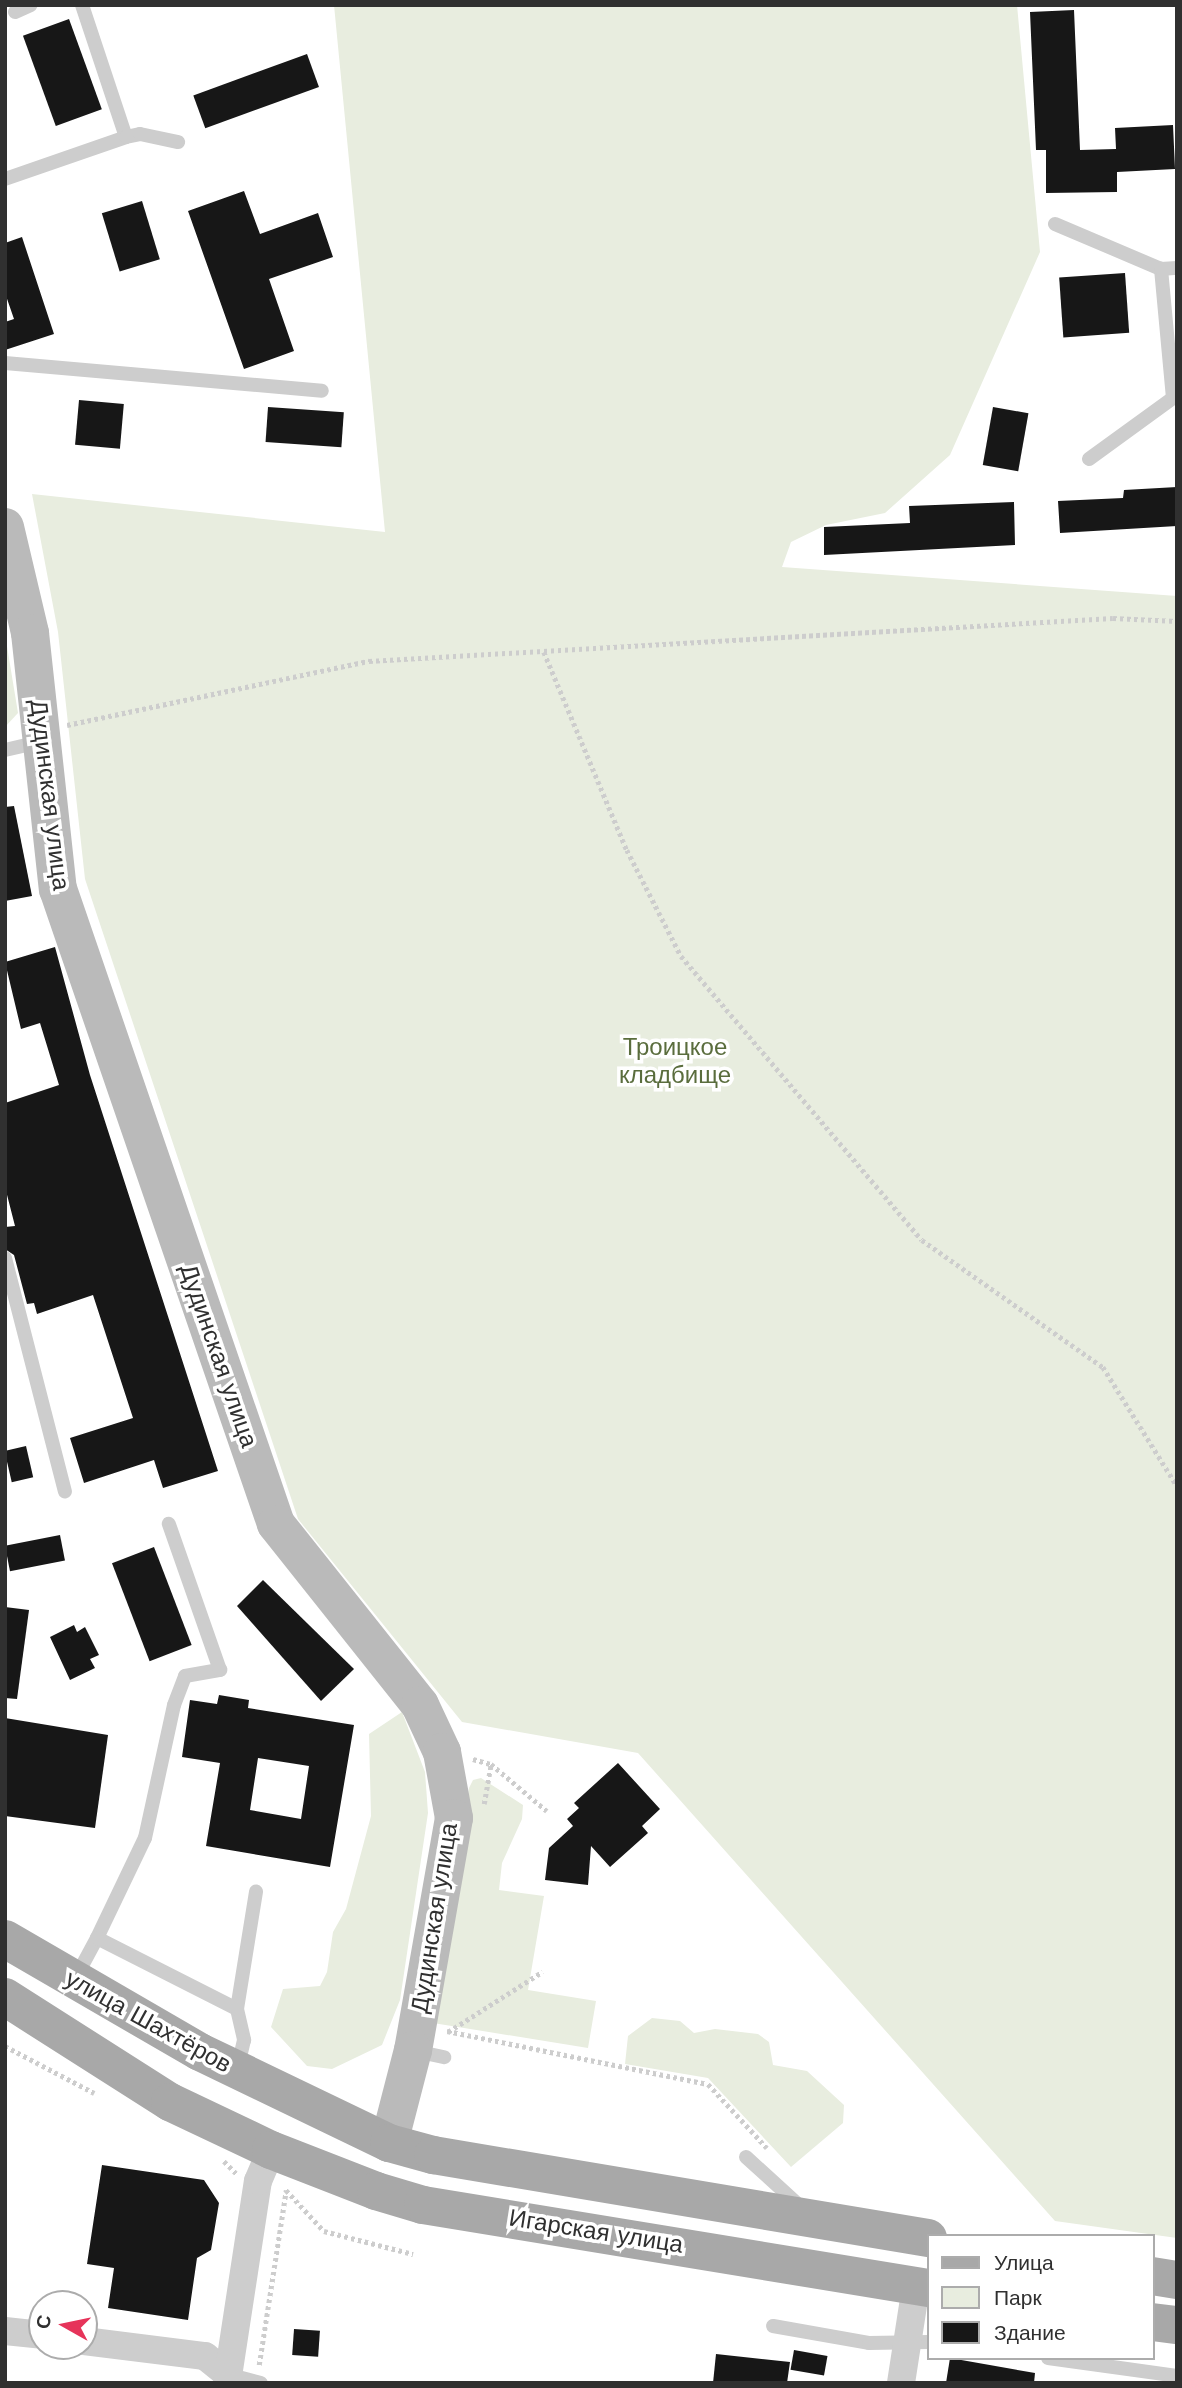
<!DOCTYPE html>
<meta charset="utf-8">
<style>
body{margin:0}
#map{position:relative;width:1182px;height:2388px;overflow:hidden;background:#fff;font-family:"Work Sans",sans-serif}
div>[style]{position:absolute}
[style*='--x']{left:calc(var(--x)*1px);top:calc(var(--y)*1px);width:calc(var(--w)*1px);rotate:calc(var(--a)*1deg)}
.green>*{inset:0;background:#e8eddf}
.building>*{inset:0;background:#171717;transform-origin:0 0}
.path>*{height:4.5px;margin-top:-2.25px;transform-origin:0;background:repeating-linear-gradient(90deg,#cdcdcd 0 3.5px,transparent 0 7px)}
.lane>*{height:14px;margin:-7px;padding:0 7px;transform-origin:7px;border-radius:7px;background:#cdcdcd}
.street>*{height:28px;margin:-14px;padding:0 14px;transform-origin:14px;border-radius:14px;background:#cdcdcd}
.secondary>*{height:38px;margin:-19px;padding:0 19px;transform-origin:19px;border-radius:19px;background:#bababa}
.primary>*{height:38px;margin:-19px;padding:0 19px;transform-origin:19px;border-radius:19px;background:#a8a8a8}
span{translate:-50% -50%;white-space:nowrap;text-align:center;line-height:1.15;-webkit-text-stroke:7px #fff;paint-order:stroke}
.street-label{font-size:24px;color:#303030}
.park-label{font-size:24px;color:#5a6d3d}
.frame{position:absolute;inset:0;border:7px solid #303030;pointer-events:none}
.legend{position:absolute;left:927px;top:2234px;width:228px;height:126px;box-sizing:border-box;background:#fff;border:2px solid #acacac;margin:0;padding:9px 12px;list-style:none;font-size:21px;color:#303030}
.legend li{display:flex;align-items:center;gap:14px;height:35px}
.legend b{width:35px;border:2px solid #acacac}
.north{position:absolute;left:28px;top:2290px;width:70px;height:70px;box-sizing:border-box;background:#fff;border:2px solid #acacac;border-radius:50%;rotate:279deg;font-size:19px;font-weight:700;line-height:28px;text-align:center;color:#303030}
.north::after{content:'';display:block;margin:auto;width:24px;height:32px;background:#e6345a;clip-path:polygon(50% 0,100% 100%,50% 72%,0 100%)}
</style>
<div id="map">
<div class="green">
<div style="clip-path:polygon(334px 5px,1017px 5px,1040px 252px,950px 455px,885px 513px,826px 525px,791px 542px,782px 567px,1177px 596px,1177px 2238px,1055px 2221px,638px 1753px,462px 1722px,298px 1519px,85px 879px,58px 632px,32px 494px,385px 532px)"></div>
<div style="clip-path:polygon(5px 634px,18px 713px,5px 727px)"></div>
<div style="clip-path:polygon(402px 1712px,425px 1772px,428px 1813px,400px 2000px,382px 2045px,332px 2069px,307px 2066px,271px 2027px,283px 1989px,320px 1986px,327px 1972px,333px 1932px,346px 1909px,371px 1816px,369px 1734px)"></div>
<div style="clip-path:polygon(481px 1778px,523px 1805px,522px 1819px,502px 1863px,499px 1890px,544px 1896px,528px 1990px,596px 2001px,588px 2048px,433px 2023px,469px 1788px,473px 1780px)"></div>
<div style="clip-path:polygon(652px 2018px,680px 2021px,694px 2033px,715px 2029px,758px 2034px,769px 2042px,773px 2065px,807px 2071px,844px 2105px,843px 2123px,791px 2167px,708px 2078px,625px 2064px,628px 2036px)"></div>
</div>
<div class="building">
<div style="clip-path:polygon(1074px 10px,1080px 150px,1116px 149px,1115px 128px,1173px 125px,1175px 169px,1117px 172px,1117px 192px,1046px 193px,1046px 150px,1036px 150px,1030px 12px)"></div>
<div style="left:69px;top:19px;width:96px;height:49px;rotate:70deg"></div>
<div style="left:307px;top:54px;width:35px;height:121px;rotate:70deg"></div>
<div style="clip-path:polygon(244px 191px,260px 234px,318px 213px,333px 257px,269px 279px,294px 351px,244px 369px,188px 211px)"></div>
<div style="left:142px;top:201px;width:61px;height:42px;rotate:73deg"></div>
<div style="clip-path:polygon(22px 237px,54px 334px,5px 350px,5px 322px,14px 319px,5px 293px,5px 243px)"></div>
<div style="left:1125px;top:273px;width:60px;height:66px;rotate:86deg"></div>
<div style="left:79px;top:400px;width:45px;height:45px;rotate:5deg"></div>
<div style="left:268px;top:407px;width:76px;height:35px;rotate:4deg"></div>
<div style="left:993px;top:407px;width:36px;height:59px;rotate:10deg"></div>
<div style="clip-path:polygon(1177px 487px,1177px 526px,1060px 533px,1058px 501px,1123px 498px,1124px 490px)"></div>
<div style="clip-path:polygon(1014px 502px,1015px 545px,824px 555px,824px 527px,910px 523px,909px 506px)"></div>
<div style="clip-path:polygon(14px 806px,32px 896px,5px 901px,5px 807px)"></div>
<div style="clip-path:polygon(55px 947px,90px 1075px,218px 1471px,163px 1488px,154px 1460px,84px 1483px,70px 1438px,133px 1418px,93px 1295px,37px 1314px,34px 1303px,27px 1304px,14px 1255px,5px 1249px,5px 1227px,15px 1226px,5px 1187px,5px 1103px,59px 1085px,40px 1023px,21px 1029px,5px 962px)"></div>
<div style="left:26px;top:1446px;width:32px;height:22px;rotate:77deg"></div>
<div style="left:60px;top:1535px;width:26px;height:56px;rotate:79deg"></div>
<div style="left:154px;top:1547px;width:105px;height:45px;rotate:69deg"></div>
<div style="clip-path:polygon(263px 1580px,354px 1669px,321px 1701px,237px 1606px)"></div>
<div style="clip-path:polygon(5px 1607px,29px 1610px,17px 1699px,5px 1698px)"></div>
<div style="clip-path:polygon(74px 1625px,77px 1632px,85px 1627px,99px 1655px,90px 1659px,95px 1668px,70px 1680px,50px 1637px)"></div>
<div style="clip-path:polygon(evenodd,219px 1695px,249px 1700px,248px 1708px,354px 1725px,330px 1867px,206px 1846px,220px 1763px,182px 1757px,190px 1700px,217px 1704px,219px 1695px,258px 1758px,309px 1766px,301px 1819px,250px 1810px,258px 1758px)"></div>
<div style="clip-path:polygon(5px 1718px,108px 1735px,95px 1828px,5px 1816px)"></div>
<div style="clip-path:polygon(618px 1763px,660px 1809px,642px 1826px,648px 1833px,610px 1867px,591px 1846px,588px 1885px,545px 1880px,549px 1848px,573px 1826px,567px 1819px,579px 1808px,574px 1803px)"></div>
<div style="clip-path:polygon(102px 2165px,204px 2180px,219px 2203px,211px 2250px,197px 2258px,188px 2320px,108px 2308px,114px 2268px,87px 2264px)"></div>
<div style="left:294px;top:2329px;width:26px;height:26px;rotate:4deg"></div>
<div style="left:794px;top:2350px;width:34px;height:20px;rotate:10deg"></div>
<div style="clip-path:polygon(716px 2354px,790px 2362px,787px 2383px,713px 2383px)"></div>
<div style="clip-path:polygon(950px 2358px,1035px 2373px,1034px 2383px,946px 2383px)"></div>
</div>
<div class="path">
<div style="--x:544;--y:652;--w:215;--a:67.3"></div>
<div style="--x:627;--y:850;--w:119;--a:63"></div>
<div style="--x:681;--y:956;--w:372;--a:49.7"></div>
<div style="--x:922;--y:1240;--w:221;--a:35.1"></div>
<div style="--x:1103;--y:1367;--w:140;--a:58.1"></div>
<div style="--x:67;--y:725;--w:309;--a:-12"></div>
<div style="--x:369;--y:661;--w:745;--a:-3.31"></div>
<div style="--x:1113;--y:618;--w:64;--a:2.7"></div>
<div style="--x:473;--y:1759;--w:19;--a:16"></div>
<div style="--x:491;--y:1764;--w:73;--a:40"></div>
<div style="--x:484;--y:1804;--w:41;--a:-80.1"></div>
<div style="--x:447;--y:2031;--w:266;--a:11.5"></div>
<div style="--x:708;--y:2084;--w:87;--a:47.3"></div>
<div style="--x:448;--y:2032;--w:112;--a:-32.6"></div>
<div style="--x:5;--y:2046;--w:101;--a:27.8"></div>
<div style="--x:224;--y:2161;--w:18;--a:45"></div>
<div style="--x:259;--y:2365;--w:177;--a:-81.2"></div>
<div style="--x:286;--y:2190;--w:56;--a:47.2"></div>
<div style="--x:324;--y:2231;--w:92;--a:14.5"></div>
</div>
<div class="lane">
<div style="--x:82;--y:5;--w:139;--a:71.6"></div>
<div style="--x:15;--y:12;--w:17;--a:-24"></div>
<div style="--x:5;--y:179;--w:128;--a:-19.1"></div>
<div style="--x:126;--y:137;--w:14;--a:-12"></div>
<div style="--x:140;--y:134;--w:39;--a:12"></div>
<div style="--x:1055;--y:224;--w:115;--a:23"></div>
<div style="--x:5;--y:363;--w:318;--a:5"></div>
<div style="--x:1089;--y:459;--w:104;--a:-36"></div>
<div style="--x:1173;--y:398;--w:130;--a:-95.3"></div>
<div style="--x:1161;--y:269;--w:16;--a:-4"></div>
<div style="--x:5;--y:750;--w:36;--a:-13"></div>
<div style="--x:5;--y:1258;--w:241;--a:75.6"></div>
<div style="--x:97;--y:1938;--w:111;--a:-64.4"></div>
<div style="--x:145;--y:1838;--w:136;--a:-77.7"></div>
<div style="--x:174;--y:1705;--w:31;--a:-69"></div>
<div style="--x:185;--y:1676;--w:36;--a:-10"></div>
<div style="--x:220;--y:1670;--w:155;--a:-109.3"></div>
<div style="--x:76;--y:1977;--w:44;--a:-61.7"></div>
<div style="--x:97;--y:1938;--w:157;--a:26.9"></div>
<div style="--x:237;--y:2009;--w:32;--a:77"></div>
<div style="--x:244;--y:2040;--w:28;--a:103"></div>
<div style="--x:237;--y:2009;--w:119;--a:-80.8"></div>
<div style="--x:415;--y:2051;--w:30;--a:12"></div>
<div style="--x:746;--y:2157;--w:74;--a:42.3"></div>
<div style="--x:773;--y:2326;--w:97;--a:10"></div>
<div style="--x:869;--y:2343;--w:59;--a:-1"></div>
<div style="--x:1048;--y:2358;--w:130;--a:7.9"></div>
<div style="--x:227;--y:2374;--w:35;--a:15"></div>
</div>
<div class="street">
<div style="--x:5;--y:2331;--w:37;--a:6"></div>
<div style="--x:84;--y:2341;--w:122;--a:7.1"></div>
<div style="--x:205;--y:2356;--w:28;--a:39"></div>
<div style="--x:227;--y:2383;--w:204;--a:-81.3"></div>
<div style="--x:258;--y:2181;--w:34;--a:-67"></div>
<div style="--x:901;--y:2383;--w:98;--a:-81.2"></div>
</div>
<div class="secondary">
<div style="--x:5;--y:527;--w:109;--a:76.7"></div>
<div style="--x:30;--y:633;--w:258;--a:83.8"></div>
<div style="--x:58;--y:889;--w:671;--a:71.05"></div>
<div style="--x:276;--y:1524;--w:231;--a:51.5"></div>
<div style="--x:420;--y:1705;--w:52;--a:64.9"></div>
<div style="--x:442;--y:1752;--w:67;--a:79.7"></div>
<div style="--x:454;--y:1818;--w:236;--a:100"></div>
<div style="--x:413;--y:2050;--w:96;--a:104.5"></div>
</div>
<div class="primary">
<div style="--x:5;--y:1939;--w:225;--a:30.1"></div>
<div style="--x:200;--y:2052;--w:210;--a:25.7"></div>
<div style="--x:389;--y:2143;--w:46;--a:15.3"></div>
<div style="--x:433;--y:2155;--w:502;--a:9.52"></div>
<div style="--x:5;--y:1997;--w:196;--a:32.5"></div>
<div style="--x:170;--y:2102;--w:112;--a:25.4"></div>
<div style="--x:271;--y:2150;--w:113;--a:21.3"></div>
<div style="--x:376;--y:2191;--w:49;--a:16.6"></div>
<div style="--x:423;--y:2205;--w:512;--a:9.33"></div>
<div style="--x:1152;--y:2276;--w:25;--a:9"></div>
<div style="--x:1152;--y:2322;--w:25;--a:7"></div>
</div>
<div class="street-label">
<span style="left:49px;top:795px;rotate:83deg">Дудинская улица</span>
<span style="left:218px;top:1356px;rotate:71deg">Дудинская улица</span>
<span style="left:435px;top:1918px;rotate:-81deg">Дудинская улица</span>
<span style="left:148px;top:2022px;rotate:29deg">улица Шахтёров</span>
<span style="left:596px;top:2232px;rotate:9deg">Игарская улица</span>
</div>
<div class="park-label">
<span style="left:675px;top:1062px">Троицкое<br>кладбище</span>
</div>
<div class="frame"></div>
<ul class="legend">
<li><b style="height:9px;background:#a8a8a8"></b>Улица</li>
<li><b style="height:19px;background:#e8eddf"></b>Парк</li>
<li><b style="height:19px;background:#171717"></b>Здание</li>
</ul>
<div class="north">С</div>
</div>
